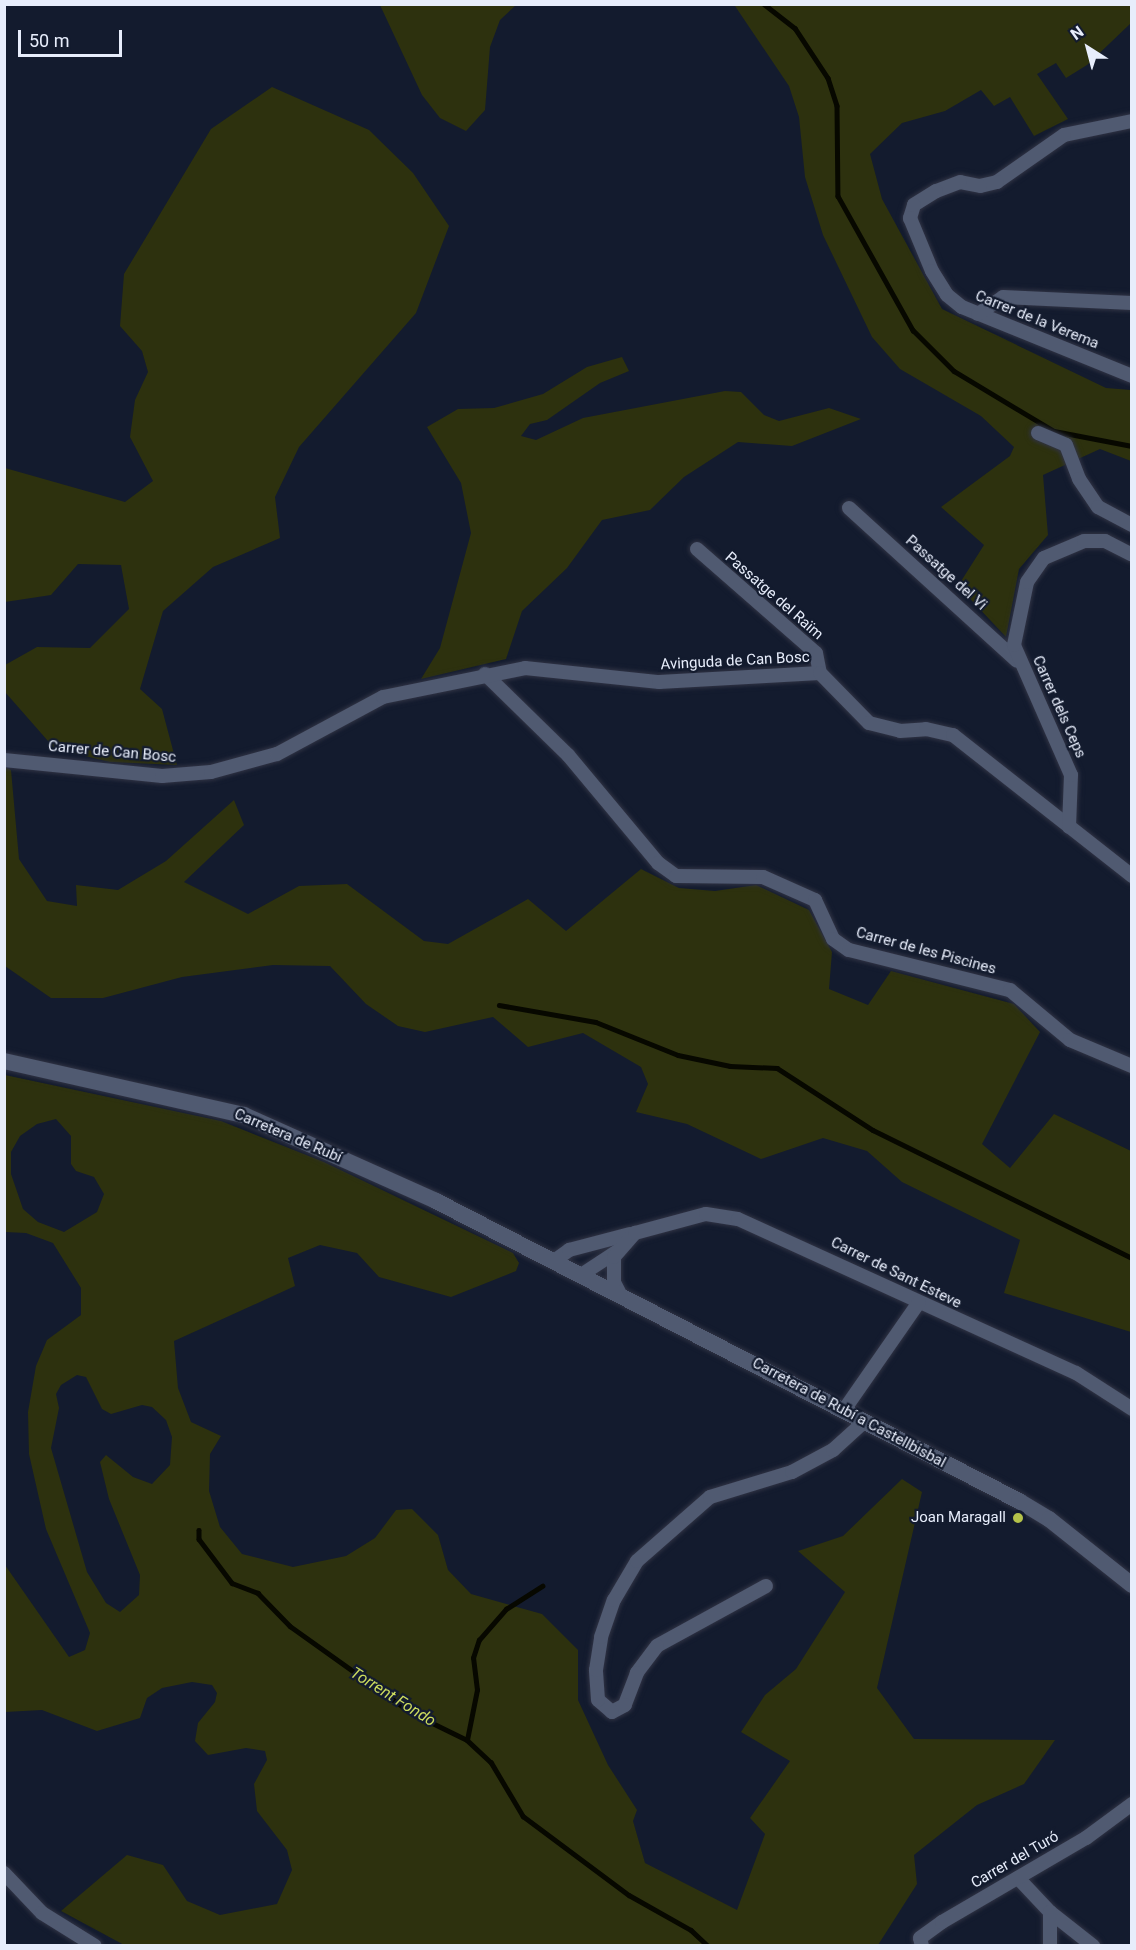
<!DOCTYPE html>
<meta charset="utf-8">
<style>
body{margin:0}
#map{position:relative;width:1136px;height:1950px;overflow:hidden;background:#131b2e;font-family:Roboto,sans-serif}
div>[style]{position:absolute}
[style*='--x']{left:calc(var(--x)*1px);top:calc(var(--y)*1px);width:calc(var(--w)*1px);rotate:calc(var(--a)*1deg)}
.green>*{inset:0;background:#2d310e}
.stream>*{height:4.5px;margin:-2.25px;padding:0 2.25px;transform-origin:2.25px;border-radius:2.25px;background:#070800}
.roads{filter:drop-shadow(0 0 2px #303344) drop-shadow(0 0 2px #303344)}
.minor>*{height:14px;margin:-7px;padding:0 7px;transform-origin:7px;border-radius:7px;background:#505a71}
.tertiary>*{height:16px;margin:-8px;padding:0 8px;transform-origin:8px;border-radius:8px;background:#505a71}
.dots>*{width:16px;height:16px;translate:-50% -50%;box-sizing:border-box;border:3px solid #131b2e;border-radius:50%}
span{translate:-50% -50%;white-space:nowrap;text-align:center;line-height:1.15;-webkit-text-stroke:4.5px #131b2e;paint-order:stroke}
.street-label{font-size:15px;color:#e7edfb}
.poi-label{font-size:15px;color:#e7edfb}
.right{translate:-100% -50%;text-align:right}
.water-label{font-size:16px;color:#ccdb5e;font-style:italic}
.frame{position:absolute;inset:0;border:6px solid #e7edfb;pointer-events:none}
.north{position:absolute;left:1058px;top:18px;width:60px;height:60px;-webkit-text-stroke:4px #131b2e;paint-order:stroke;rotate:324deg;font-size:16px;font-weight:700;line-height:24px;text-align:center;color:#e7edfb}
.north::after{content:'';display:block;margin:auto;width:21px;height:27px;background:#e7edfb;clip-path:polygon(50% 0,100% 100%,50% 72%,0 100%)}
.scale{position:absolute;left:18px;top:30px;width:104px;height:27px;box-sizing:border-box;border:3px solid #e7edfb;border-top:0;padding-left:8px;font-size:18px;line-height:21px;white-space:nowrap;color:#e7edfb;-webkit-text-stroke:4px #131b2e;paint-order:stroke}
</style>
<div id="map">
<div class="green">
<div style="clip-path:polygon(380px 5px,516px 5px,500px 20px,490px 47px,485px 110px,466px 131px,440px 118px,422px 95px)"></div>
<div style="clip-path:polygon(711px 5px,1131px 5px,1131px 23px,1087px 65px,1066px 78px,1056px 63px,1037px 74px,1068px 119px,1034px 136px,1010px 97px,994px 106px,981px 90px,945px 111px,902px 123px,870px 154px,882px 199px,942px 309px,1106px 388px,1131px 390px,1131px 461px,1100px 449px,1043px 475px,1048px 535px,1019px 569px,1006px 637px,958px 586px,984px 545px,941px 507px,1010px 456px,1014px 447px,981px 416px,900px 369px,872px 337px,823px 235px,805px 177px,799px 117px,789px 86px,735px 6px)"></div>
<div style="clip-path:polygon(272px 87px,369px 130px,413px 173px,449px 226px,416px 313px,299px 447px,275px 497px,280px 538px,213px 567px,163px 611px,140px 689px,162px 709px,177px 765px,110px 762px,55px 749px,5px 692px,5px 665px,37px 647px,90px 648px,129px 609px,121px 565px,78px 564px,51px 595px,5px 602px,5px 468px,125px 502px,153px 481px,130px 437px,135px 400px,148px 372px,142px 351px,120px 326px,124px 274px,211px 129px)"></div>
<div style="clip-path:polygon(622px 357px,629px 371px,600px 383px,547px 420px,530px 424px,521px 436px,536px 440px,583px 418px,725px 391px,741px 392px,764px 415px,779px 421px,829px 408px,861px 419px,792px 446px,738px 442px,684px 477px,650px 510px,602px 520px,567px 568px,522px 611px,506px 659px,421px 679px,440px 648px,471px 533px,461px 483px,427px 427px,458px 409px,494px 408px,543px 394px,587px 367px)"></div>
<div style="clip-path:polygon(5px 767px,11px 770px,19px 859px,47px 901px,77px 906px,76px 885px,118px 890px,166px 861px,234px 800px,244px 825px,184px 882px,248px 914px,299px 886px,347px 884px,424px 941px,448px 944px,528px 899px,566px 931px,641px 869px,679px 888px,715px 891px,756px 885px,809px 910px,832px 952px,829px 989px,868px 1005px,891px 971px,1014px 1004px,1040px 1032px,982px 1144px,1010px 1168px,1054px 1114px,1131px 1151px,1131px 1332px,1004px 1293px,1020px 1240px,902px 1182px,867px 1151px,823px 1138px,761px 1159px,687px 1124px,636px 1112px,648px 1084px,641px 1067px,583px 1033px,528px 1047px,493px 1017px,425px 1032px,398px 1026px,366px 1004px,330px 966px,273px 965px,182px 977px,103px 998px,51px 998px,5px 966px)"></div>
<div style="clip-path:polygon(evenodd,5px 1075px,221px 1121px,324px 1162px,513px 1253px,519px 1263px,516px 1271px,451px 1297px,379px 1277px,357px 1253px,320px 1245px,288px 1258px,295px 1286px,174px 1341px,178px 1388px,191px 1422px,221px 1436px,210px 1454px,209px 1491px,220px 1527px,242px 1554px,293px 1567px,346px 1556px,375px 1538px,396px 1510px,412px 1509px,438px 1535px,448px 1570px,471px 1594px,542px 1614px,578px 1650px,578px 1700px,608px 1765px,637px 1810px,633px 1821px,645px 1863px,737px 1910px,765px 1834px,750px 1818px,790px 1761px,741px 1732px,765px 1695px,796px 1669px,845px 1592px,798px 1551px,843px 1536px,902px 1479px,922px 1492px,877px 1688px,914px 1739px,1055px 1740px,1024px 1784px,977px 1805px,914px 1855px,917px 1884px,878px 1945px,126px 1946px,61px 1911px,127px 1855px,163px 1865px,187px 1901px,220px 1915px,277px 1904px,292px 1870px,287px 1850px,257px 1811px,254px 1784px,267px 1760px,265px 1751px,246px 1748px,208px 1755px,195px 1741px,198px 1723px,215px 1702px,217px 1693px,212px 1685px,192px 1682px,162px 1688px,147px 1698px,140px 1718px,97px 1731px,42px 1710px,5px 1712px,5px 1565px,69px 1657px,85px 1650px,90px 1633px,46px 1529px,29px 1454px,28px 1412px,36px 1366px,47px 1340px,81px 1315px,81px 1288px,53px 1243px,26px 1233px,5px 1232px,5px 1075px,56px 1119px,71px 1136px,71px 1164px,76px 1171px,94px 1177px,104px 1194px,97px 1212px,64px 1232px,38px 1222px,23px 1209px,11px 1174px,11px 1152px,20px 1136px,37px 1124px,56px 1119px,5px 1075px,77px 1375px,86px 1377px,102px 1409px,111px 1414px,142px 1405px,152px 1407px,166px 1420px,172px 1437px,170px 1465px,152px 1484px,133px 1477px,106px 1455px,100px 1462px,109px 1499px,140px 1575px,139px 1595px,120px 1612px,106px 1603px,87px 1572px,51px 1448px,59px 1408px,56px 1394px,61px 1385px,77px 1375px)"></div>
</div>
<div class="stream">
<div style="--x:764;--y:4;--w:39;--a:38"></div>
<div style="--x:795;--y:28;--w:60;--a:56.6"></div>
<div style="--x:828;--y:78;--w:29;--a:72"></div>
<div style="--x:837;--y:106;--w:90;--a:89.4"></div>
<div style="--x:838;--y:196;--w:154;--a:60.8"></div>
<div style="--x:913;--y:330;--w:58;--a:45"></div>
<div style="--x:954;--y:371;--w:117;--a:31"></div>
<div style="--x:1054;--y:431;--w:79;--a:10.9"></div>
<div style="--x:499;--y:1005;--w:98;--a:9.9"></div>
<div style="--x:596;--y:1022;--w:88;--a:21.9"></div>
<div style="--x:678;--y:1055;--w:53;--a:11.9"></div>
<div style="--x:730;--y:1066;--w:47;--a:2.4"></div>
<div style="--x:777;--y:1068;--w:114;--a:32.9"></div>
<div style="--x:873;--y:1130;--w:289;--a:26.3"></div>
<div style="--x:199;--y:1530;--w:9;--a:90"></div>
<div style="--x:199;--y:1539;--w:55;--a:53.1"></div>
<div style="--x:232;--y:1583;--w:28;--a:21"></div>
<div style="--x:258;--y:1593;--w:46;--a:45.9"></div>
<div style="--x:290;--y:1626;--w:150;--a:35.5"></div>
<div style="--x:412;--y:1713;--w:61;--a:26.1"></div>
<div style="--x:467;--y:1740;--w:33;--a:43"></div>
<div style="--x:491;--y:1762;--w:63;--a:59.3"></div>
<div style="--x:523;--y:1816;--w:132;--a:36.7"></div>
<div style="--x:629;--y:1895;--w:71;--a:29.4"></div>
<div style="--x:691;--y:1930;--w:23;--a:43"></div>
<div style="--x:467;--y:1740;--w:51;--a:-78.7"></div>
<div style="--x:477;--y:1690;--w:32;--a:-97"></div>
<div style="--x:473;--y:1658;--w:19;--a:-72"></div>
<div style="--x:479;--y:1640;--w:41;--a:-48.9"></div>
<div style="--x:506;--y:1609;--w:43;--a:-32.6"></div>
</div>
<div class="roads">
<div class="minor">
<div style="--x:1132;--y:121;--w:69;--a:168.4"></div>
<div style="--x:1064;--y:135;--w:82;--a:145"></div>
<div style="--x:997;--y:182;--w:17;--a:167"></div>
<div style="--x:980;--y:186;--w:20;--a:-169"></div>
<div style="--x:960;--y:182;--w:26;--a:159"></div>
<div style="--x:936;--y:191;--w:26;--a:148"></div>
<div style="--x:914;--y:205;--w:14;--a:107"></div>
<div style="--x:910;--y:218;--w:57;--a:67.5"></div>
<div style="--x:932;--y:271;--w:28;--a:58"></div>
<div style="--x:947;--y:295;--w:19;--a:39"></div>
<div style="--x:962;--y:307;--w:183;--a:22.1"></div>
<div style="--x:978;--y:314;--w:30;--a:-34"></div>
<div style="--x:1003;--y:297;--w:129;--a:2.7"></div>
<div style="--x:1038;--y:433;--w:30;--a:23"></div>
<div style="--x:1066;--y:445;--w:36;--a:69"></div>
<div style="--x:1079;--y:479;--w:34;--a:56"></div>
<div style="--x:1098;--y:507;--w:38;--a:28"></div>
<div style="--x:849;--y:508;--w:227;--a:42.3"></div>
<div style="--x:697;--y:549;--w:158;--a:41.2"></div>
<div style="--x:816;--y:653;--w:20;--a:79"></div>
<div style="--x:485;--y:674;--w:116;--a:44.3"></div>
<div style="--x:568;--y:755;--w:141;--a:50.2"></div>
<div style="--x:658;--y:863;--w:22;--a:36"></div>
<div style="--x:676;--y:876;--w:87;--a:0.7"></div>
<div style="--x:763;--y:877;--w:57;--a:23.9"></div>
<div style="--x:815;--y:900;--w:43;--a:65.2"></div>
<div style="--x:833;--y:939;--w:19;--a:35"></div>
<div style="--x:849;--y:950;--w:166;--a:14"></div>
<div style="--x:1010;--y:990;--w:78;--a:39.8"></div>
<div style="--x:1070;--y:1040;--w:67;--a:22.8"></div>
<div style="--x:4;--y:760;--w:159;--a:5.8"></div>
<div style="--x:162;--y:776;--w:49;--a:-4.7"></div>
<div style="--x:211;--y:772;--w:68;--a:-15.3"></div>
<div style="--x:277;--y:754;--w:120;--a:-28.3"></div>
<div style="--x:383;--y:697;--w:145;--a:-11.5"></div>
<div style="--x:525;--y:668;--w:135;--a:6"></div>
<div style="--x:659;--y:682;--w:161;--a:-3.2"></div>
<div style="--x:820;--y:673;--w:70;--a:45.6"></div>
<div style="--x:869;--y:723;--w:32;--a:14"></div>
<div style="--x:900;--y:731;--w:26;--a:-4"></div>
<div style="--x:926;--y:729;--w:28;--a:13"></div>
<div style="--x:953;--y:735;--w:228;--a:38.2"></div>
<div style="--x:1069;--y:827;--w:52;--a:-87.8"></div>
<div style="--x:1071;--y:775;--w:142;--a:-113.7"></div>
<div style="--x:1014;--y:645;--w:64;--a:-78.3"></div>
<div style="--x:1027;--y:582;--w:29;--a:-55"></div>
<div style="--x:1044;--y:558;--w:43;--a:-23"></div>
<div style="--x:1084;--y:541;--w:21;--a:0"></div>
<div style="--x:1105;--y:541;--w:30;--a:27"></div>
<div style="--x:554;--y:1261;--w:19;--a:-36"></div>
<div style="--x:569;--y:1250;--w:63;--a:-14.7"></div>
<div style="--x:581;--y:1275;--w:45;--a:-33.3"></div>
<div style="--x:620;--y:1294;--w:13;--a:-117"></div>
<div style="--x:614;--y:1282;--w:25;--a:-90"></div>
<div style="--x:614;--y:1257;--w:32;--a:-49"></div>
<div style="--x:635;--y:1233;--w:73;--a:-15"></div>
<div style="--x:706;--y:1214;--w:32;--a:9"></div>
<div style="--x:738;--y:1219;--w:371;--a:24.5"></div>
<div style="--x:1076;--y:1373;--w:67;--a:32.7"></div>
<div style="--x:844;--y:1410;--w:131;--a:-55.2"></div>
<div style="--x:766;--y:1586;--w:124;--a:151.2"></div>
<div style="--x:657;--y:1646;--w:34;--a:127"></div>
<div style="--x:637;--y:1673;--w:34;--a:111"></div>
<div style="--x:625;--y:1705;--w:15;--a:152"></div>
<div style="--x:612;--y:1712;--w:18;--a:-139"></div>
<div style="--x:598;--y:1700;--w:30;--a:-94"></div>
<div style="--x:596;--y:1670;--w:33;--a:-81"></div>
<div style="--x:601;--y:1637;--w:39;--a:-71"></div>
<div style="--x:614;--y:1600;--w:45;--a:-59.5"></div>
<div style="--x:637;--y:1561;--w:97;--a:-41.2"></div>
<div style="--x:710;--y:1497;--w:86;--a:-17"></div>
<div style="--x:792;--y:1472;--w:47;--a:-28.2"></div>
<div style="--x:833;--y:1450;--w:43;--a:-42.2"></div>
<div style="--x:4;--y:1873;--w:55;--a:46.5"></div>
<div style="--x:42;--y:1913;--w:62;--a:31.9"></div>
<div style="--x:1018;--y:1878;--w:47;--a:46.7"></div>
<div style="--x:1050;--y:1912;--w:55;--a:38.3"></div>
<div style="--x:922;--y:1946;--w:8;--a:-104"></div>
<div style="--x:920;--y:1938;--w:27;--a:-36"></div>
<div style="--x:942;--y:1922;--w:167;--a:-30.3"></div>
<div style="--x:1086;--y:1838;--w:57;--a:-36.5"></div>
<div style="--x:1050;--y:1946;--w:34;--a:-90"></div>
</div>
<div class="tertiary">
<div style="--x:4;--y:1061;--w:246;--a:12.7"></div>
<div style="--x:244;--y:1115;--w:210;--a:24.1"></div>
<div style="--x:436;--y:1201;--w:656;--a:27.23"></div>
<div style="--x:1019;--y:1501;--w:35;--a:31"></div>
<div style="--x:1049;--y:1519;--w:106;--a:38.5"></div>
</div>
</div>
<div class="dots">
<div style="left:1018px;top:1518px;background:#b4c24a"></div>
</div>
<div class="street-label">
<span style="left:1037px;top:320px;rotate:22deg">Carrer de la Verema</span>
<span style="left:946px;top:573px;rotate:42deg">Passatge del Vi</span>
<span style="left:774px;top:596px;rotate:41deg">Passatge del Raïm</span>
<span style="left:735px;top:661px;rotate:-3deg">Avinguda de Can Bosc</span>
<span style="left:1059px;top:707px;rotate:66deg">Carrer dels Ceps</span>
<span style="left:112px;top:752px;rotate:5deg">Carrer de Can Bosc</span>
<span style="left:926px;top:951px;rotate:15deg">Carrer de les Piscines</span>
<span style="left:288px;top:1136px;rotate:23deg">Carretera de Rubí</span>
<span style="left:896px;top:1273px;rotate:26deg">Carrer de Sant Esteve</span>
<span style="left:849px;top:1413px;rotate:28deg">Carretera de Rubí a Castellbisbal</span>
<span style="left:1015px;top:1860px;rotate:-30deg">Carrer del Turó</span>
</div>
<div class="poi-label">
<span class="right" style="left:1006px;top:1518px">Joan Maragall</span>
</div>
<div class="water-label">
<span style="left:393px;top:1697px;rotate:32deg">Torrent Fondo</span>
</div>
<div class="frame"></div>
<div class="north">N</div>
<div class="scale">50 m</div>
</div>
